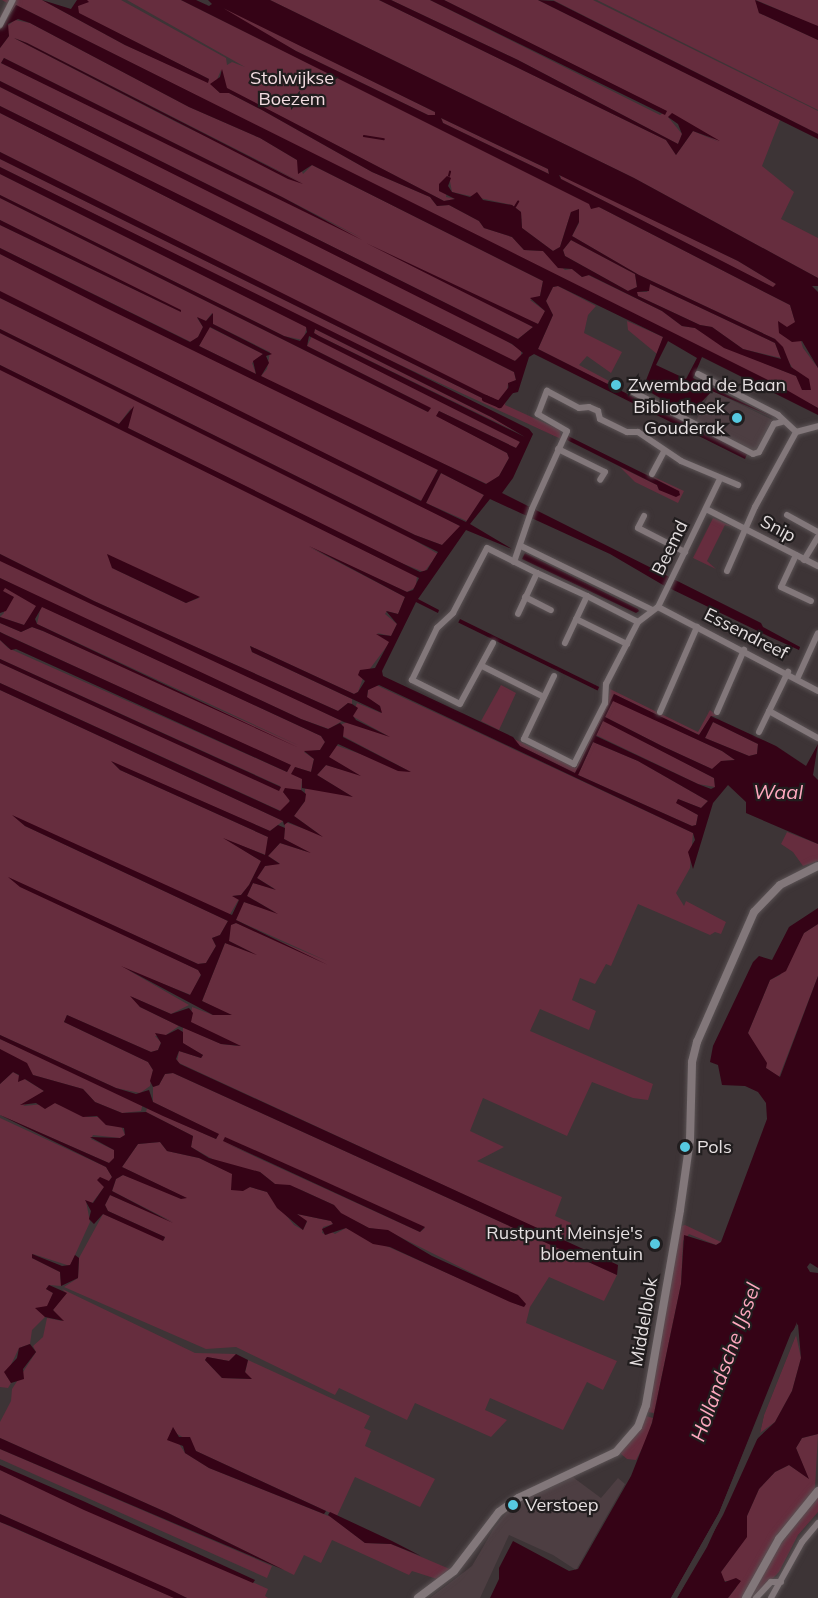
<!DOCTYPE html>
<style>
body{margin:0}
#map{position:relative;width:818px;height:1598px;overflow:hidden;background:#3d3436;font-family:Mulish,sans-serif}
div>[style]{position:absolute}
[style*='--x']{left:calc(var(--x)*1px);top:calc(var(--y)*1px);width:calc(var(--w)*1px);rotate:calc(var(--a)*1deg)}
.built>*{inset:0;background:#4d3e42;transform-origin:0 0}
.green>*{inset:0;background:#662d3e;transform-origin:0 0}
.water>*{inset:0;background:#350316;transform-origin:0 0}
.pier>*{inset:0;background:#3d3436}
.stream>*{height:1.5px;margin:-0.75px;padding:0 0.75px;transform-origin:0.75px;border-radius:0.75px;background:#350316}
.canal>*{height:7px;margin:-3.5px;padding:0 3.5px;transform-origin:3.5px;border-radius:3.5px;background:#350316}
.roads{filter:drop-shadow(0 0 2px #5a5254) drop-shadow(0 0 2px #5a5254)}
.street>*{height:6px;margin:-3px;padding:0 3px;transform-origin:3px;border-radius:3px;background:#82777a}
.secondary>*{height:8px;margin:-4px;padding:0 4px;transform-origin:4px;border-radius:4px;background:#82777a}
.dots>*{width:16px;height:16px;translate:-50% -50%;box-sizing:border-box;border:3px solid #211d1e;border-radius:50%}
span{translate:-50% -50%;white-space:nowrap;text-align:center;line-height:1.15;-webkit-text-stroke:4.5px #211d1e;paint-order:stroke}
.park-label{font-size:18px;color:#f3dce1}
.poi-label{font-size:18px;color:#e5dfe0}
.left{translate:0 -50%;text-align:left}
.right{translate:-100% -50%;text-align:right}
.street-label{font-size:18px;color:#e5dfe0}
.water-label{font-size:20px;color:#fea8be;font-style:italic}
</style>
<div id="map">
<div class="built">
<div style="left:711px;top:390px;width:68px;height:36px;rotate:26deg"></div>
<div style="clip-path:polygon(570px 1475px,601px 1498px,618px 1478px,625px 1484px,576px 1570px,553px 1555px,509px 1535px,480px 1598px,430px 1598px,472px 1566px,494px 1528px,513px 1505px)"></div>
</div>
<div class="green">
<div style="clip-path:polygon(evenodd,2px 0,42px 0,125px 45px,208px 82px,209px 79px,78px 13px,78px 6px,87px 0,121px 0,226px 58px,227px 65px,232px 62px,245px 67px,127px 0,181px 0,599px 207px,790px 305px,803px 348px,818px 368px,818px 408px,16px 5px,0 30px,0 17px,7px 3px,2px 0,221px 70px,226px 88px,444px 201px,456px 199px,446px 197px,449px 176px,452px 192px,512px 205px,521px 212px,522px 228px,553px 251px,560px 247px,571px 212px,579px 223px,572px 236px,639px 275px,775px 339px,807px 392px,796px 376px,727px 348px,695px 328px,682px 326px,662px 311px,588px 275px,582px 277px,572px 269px,565px 270px,543px 251px,524px 250px,512px 237px,484px 228px,479px 221px,449px 205px,437px 206px,430px 197px,372px 172px,262px 110px,229px 93px,220px 93px,214px 87px,221px 70px)"></div>
<div style="clip-path:polygon(270px 0,379px 0,666px 140px,676px 155px,693px 131px,719px 142px,668px 117px,682px 134px,678px 144px,518px 60px,391px 0,430px 0,660px 115px,666px 111px,444px 0,538px 0,780px 120px,762px 166px,794px 192px,781px 219px,818px 238px,818px 278px,634px 178px)"></div>
<div style="clip-path:polygon(553px 0,593px 0,818px 111px,818px 134px)"></div>
<div style="clip-path:polygon(597px 0,818px 0,818px 27px,756px 0,759px 13px,818px 40px,818px 110px)"></div>
<div style="clip-path:polygon(226px 9px,435px 112px,435px 115px,428px 115px,296px 51px,222px 10px)"></div>
<div style="clip-path:polygon(evenodd,15px 20px,30px 23px,189px 107px,260px 138px,297px 160px,303px 174px,312px 165px,543px 281px,540px 296px,530px 300px,545px 311px,542px 321px,538px 324px,483px 301px,533px 327px,518px 339px,0 81px,0 48px,9px 36px,6px 27px,15px 20px,14px 38px,27px 43px,303px 183px,178px 123px,14px 38px,15px 20px,4px 58px,282px 197px,362px 238px,1px 63px,4px 58px)"></div>
<div style="clip-path:polygon(0 87px,497px 335px,521px 350px,521px 358px,514px 361px,494px 352px,0 106px)"></div>
<div style="clip-path:polygon(0 113px,514px 372px,516px 380px,508px 384px,505px 405px,560px 430px,561px 439px,359px 346px,0 167px,0 159px,492px 403px,494px 400px,0 152px)"></div>
<div style="clip-path:polygon(441px 118px,548px 169px,549px 174px,443px 123px)"></div>
<div style="clip-path:polygon(0 174px,307px 327px,303px 340px,284px 336px,0 195px)"></div>
<div style="clip-path:polygon(560px 174px,738px 261px,776px 284px,774px 288px,561px 179px)"></div>
<div style="clip-path:polygon(0 198px,428px 412px,419px 402px,307px 346px,312px 336px,519px 440px,520px 445px,516px 448px,439px 411px,437px 416px,507px 453px,509px 458px,499px 476px,487px 484px,297px 396px,261px 376px,267px 369px,270px 352px,213px 324px,212px 313px,206px 321px,197px 318px,203px 327px,198px 337px,191px 342px,0 248px,0 225px,181px 312px,0 220px)"></div>
<div style="clip-path:polygon(571px 240px,635px 274px,637px 287px,628px 291px,565px 256px,563px 250px)"></div>
<div style="left:0;top:254px;width:488px;height:37px;rotate:26deg"></div>
<div style="clip-path:polygon(650px 284px,775px 343px,781px 358px,743px 349px,712px 327px,700px 325px,638px 296px,636px 292px,647px 292px)"></div>
<div style="clip-path:polygon(558px 286px,596px 306px,588px 315px,584px 333px,622px 352px,611px 373px,587px 356px,579px 365px,609px 381px,607px 384px,538px 349px,553px 315px,546px 301px,553px 287px)"></div>
<div style="clip-path:polygon(0 298px,412px 501px,460px 526px,460px 530px,442px 545px,415px 535px,0 329px)"></div>
<div style="clip-path:polygon(627px 321px,663px 337px,657px 354px,628px 330px)"></div>
<div style="clip-path:polygon(209px 327px,263px 354px,252px 363px,256px 374px,199px 346px)"></div>
<div style="clip-path:polygon(315px 329px,491px 417px,525px 436px,319px 336px,314px 333px)"></div>
<div style="clip-path:polygon(0 333px,385px 523px,438px 554px,424px 572px,396px 561px,128px 428px,131px 408px,119px 424px,0 365px)"></div>
<div style="clip-path:polygon(evenodd,0 369px,417px 575px,416px 587px,407px 592px,309px 547px,405px 597px,398px 614px,387px 611px,385px 614px,397px 624px,391px 636px,377px 633px,390px 642px,363px 678px,358px 692px,354px 694px,250px 646px,252px 652px,352px 699px,352px 704px,348px 703px,338px 711px,94px 601px,0 554px,0 369px,112px 568px,199px 598px,186px 603px,112px 568px)"></div>
<div style="clip-path:polygon(620px 467px,657px 485px,659px 490px,680px 492px,641px 471px,684px 491px,678px 503px,635px 482px)"></div>
<div style="clip-path:polygon(441px 473px,484px 495px,467px 521px,426px 503px)"></div>
<div style="clip-path:polygon(713px 518px,733px 527px,725px 525px,707px 561px,716px 569px,693px 558px)"></div>
<div style="clip-path:polygon(0 561px,4px 561px,342px 721px,329px 729px,301px 719px,65px 610px,0 578px)"></div>
<div style="clip-path:polygon(0 584px,42px 603px,24px 625px,0 617px,4px 613px)"></div>
<div style="clip-path:polygon(41px 606px,321px 736px,325px 742px,320px 750px,304px 752px,314px 759px,311px 772px,295px 767px,302px 779px,301px 790px,283px 792px,290px 797px,288px 807px,281px 811px,0 683px,0 663px,279px 790px,280px 786px,0 659px,0 640px,8px 648px,287px 772px,290px 765px,0 632px,0 623px,21px 632px,32px 627px,43px 631px,300px 746px,37px 624px)"></div>
<div style="clip-path:polygon(376px 685px,693px 833px,690px 868px,676px 893px,684px 906px,686px 901px,726px 922px,721px 934px,715px 932px,710px 935px,638px 904px,611px 966px,606px 964px,595px 984px,580px 978px,572px 1000px,596px 1011px,589px 1030px,540px 1009px,530px 1031px,653px 1084px,648px 1100px,633px 1098px,592px 1082px,567px 1136px,483px 1098px,470px 1131px,504px 1147px,477px 1161px,562px 1197px,555px 1216px,571px 1223px,564px 1241px,177px 1062px,179px 1051px,201px 1058px,203px 1055px,182px 1043px,183px 1027px,221px 1044px,238px 1046px,190px 1022px,192px 1007px,213px 1015px,230px 1015px,202px 1001px,225px 943px,253px 953px,229px 941px,230px 925px,236px 923px,327px 961px,236px 920px,237px 912px,244px 902px,275px 912px,247px 896px,253px 883px,275px 889px,257px 878px,265px 866px,279px 863px,268px 856px,280px 843px,308px 852px,284px 839px,285px 822px,319px 834px,294px 816px,305px 801px,305px 789px,314px 787px,351px 796px,317px 775px,326px 765px,357px 774px,328px 757px,335px 745px,409px 771px,341px 735px,342px 724px,348px 722px,388px 736px,352px 716px,357px 703px,381px 713px,380px 706px,367px 698px,368px 690px)"></div>
<div style="clip-path:polygon(501px 685px,516px 693px,499px 730px,481px 721px)"></div>
<div style="clip-path:polygon(610px 689px,698px 732px,710px 710px,717px 716px,711px 716px,699px 735px,614px 694px,575px 773px,520px 746px,514px 739px,576px 768px,608px 702px)"></div>
<div style="clip-path:polygon(0 690px,283px 821px,270px 831px,112px 762px,120px 770px,268px 837px,266px 855px,229px 841px,261px 861px,249px 885px,241px 895px,233px 896px,239px 899px,229px 916px,15px 817px,25px 826px,228px 921px,220px 935px,212px 938px,216px 946px,206px 963px,198px 964px,11px 879px,198px 970px,201px 974px,191px 995px,128px 970px,189px 1005px,171px 1014px,132px 997px,140px 1007px,179px 1026px,166px 1035px,155px 1036px,161px 1042px,158px 1050px,151px 1052px,67px 1015px,64px 1022px,148px 1062px,153px 1070px,150px 1086px,140px 1093px,116px 1088px,0 1035px)"></div>
<div style="clip-path:polygon(613px 700px,722px 751px,735px 760px,722px 761px,712px 769px,662px 746px,605px 717px)"></div>
<div style="clip-path:polygon(603px 720px,714px 778px,715px 787px,698px 784px,596px 735px)"></div>
<div style="clip-path:polygon(713px 722px,758px 744px,757px 754px,749px 756px,705px 738px)"></div>
<div style="clip-path:polygon(593px 742px,638px 761px,708px 801px,701px 808px,678px 799px,677px 803px,698px 815px,696px 825px,692px 826px,578px 775px)"></div>
<div style="clip-path:polygon(787px 832px,818px 844px,818px 861px,803px 866px,793px 852px,781px 844px)"></div>
<div style="clip-path:polygon(818px 924px,818px 976px,779px 1077px,766px 1068px,748px 1033px,770px 980px,780px 975px,804px 933px)"></div>
<div style="clip-path:polygon(0 1039px,143px 1103px,141px 1111px,122px 1113px,95px 1102px,83px 1089px,33px 1075px,0 1049px)"></div>
<div style="clip-path:polygon(13px 1072px,44px 1091px,23px 1106px,55px 1103px,88px 1117px,102px 1117px,106px 1125px,121px 1126px,125px 1135px,120px 1138px,93px 1135px,91px 1139px,114px 1150px,114px 1159px,109px 1163px,0 1115px,0 1084px)"></div>
<div style="clip-path:polygon(evenodd,173px 1073px,617px 1275px,604px 1301px,549px 1277px,530px 1307px,526px 1323px,617px 1361px,603px 1390px,587px 1382px,563px 1430px,490px 1398px,485px 1410px,507px 1420px,491px 1437px,415px 1403px,407px 1420px,339px 1388px,335px 1395px,236px 1347px,206px 1349px,64px 1287px,78px 1278px,79px 1258px,103px 1214px,164px 1240px,165px 1237px,108px 1211px,105px 1205px,110px 1195px,173px 1222px,112px 1191px,116px 1179px,123px 1175px,186px 1198px,122px 1167px,138px 1144px,160px 1142px,167px 1151px,199px 1158px,233px 1174px,232px 1190px,250px 1187px,267px 1192px,294px 1225px,303px 1230px,307px 1222px,297px 1214px,331px 1221px,333px 1224px,323px 1227px,322px 1233px,327px 1235px,330px 1231px,335px 1234px,346px 1228px,521px 1306px,508px 1291px,388px 1231px,369px 1228px,341px 1214px,334px 1205px,299px 1189px,275px 1184px,260px 1172px,223px 1165px,191px 1147px,193px 1136px,146px 1112px,147px 1108px,216px 1139px,218px 1134px,153px 1102px,153px 1087px,159px 1085px,165px 1074px,173px 1073px,223px 1142px,381px 1208px,425px 1228px,420px 1232px,223px 1142px)"></div>
<div style="clip-path:polygon(0 1118px,106px 1167px,112px 1177px,92px 1203px,86px 1201px,90px 1222px,70px 1266px,33px 1254px,32px 1258px,60px 1272px,61px 1286px,49px 1285px,46px 1289px,53px 1293px,45px 1317px,32px 1330px,30px 1344px,19px 1348px,6px 1375px,11px 1383px,8px 1388px,0 1387px)"></div>
<div style="clip-path:polygon(685px 1225px,721px 1242px,716px 1245px,689px 1234px,683px 1241px,681px 1284px,654px 1413px,648px 1412px,679px 1227px)"></div>
<div style="clip-path:polygon(62px 1289px,195px 1353px,236px 1354px,229px 1361px,207px 1357px,205px 1360px,222px 1378px,251px 1379px,245px 1373px,248px 1360px,370px 1416px,364px 1428px,371px 1431px,365px 1446px,435px 1479px,420px 1507px,355px 1477px,337px 1516px,196px 1451px,186px 1439px,170px 1430px,185px 1453px,209px 1468px,331px 1517px,365px 1543px,391px 1544px,452px 1570px,440px 1580px,412px 1571px,409px 1575px,332px 1540px,321px 1563px,304px 1555px,294px 1575px,168px 1513px,0 1438px,0 1422px,11px 1401px,12px 1389px,36px 1352px,33px 1346px,43px 1337px,47px 1318px,62px 1321px,53px 1310px,66px 1293px)"></div>
<div style="clip-path:polygon(796px 1335px,801px 1358px,792px 1391px,775px 1422px,760px 1433px,764px 1415px)"></div>
<div style="clip-path:polygon(646px 1416px,653px 1418px,648px 1437px,636px 1460px,627px 1459px,620px 1453px)"></div>
<div style="clip-path:polygon(818px 1434px,815px 1488px,742px 1598px,728px 1598px,736px 1588px,729px 1581px,722px 1581px,721px 1572px,747px 1536px,747px 1516px,759px 1489px,775px 1472px,789px 1465px,808px 1478px,796px 1448px,802px 1438px)"></div>
<div style="clip-path:polygon(0 1449px,272px 1566px,267px 1578px,0 1459px)"></div>
<div style="clip-path:polygon(0 1470px,268px 1589px,265px 1596px,268px 1598px,187px 1598px,0 1514px)"></div>
<div style="clip-path:polygon(818px 1495px,818px 1512px,798px 1535px,779px 1572px,754px 1598px,749px 1598px,777px 1549px)"></div>
<div style="clip-path:polygon(0 1522px,99px 1565px,175px 1598px,0 1598px)"></div>
</div>
<div class="water">
<div style="clip-path:polygon(42px 0,71px 9px,77px 0,87px 0,89px 2px,78px 6px,79px 13px,209px 79px,208px 83px,125px 45px)"></div>
<div style="clip-path:polygon(evenodd,181px 0,196px 0,209px 6px,212px 4px,208px 0,270px 0,634px 178px,818px 278px,818px 286px,812px 286px,818px 292px,818px 368px,802px 341px,792px 342px,779px 333px,778px 321px,787px 327px,795px 322px,790px 305px,599px 207px,591px 209px,589px 204px,181px 0,223px 8px,435px 112px,435px 115px,428px 115px,296px 51px,223px 8px,181px 0,441px 118px,548px 169px,549px 174px,443px 123px,441px 118px,181px 0,559px 175px,738px 261px,776px 284px,773px 287px,561px 179px,559px 175px)"></div>
<div style="clip-path:polygon(379px 0,391px 0,518px 60px,678px 144px,682px 134px,678px 124px,668px 117px,672px 113px,720px 141px,693px 131px,676px 155px,666px 140px)"></div>
<div style="clip-path:polygon(430px 0,444px 0,667px 111px,665px 115px)"></div>
<div style="clip-path:polygon(538px 0,554px 1px,818px 134px,818px 139px)"></div>
<div style="clip-path:polygon(755px 0,818px 26px,818px 40px,759px 13px)"></div>
<div style="clip-path:polygon(evenodd,16px 5px,778px 385px,818px 408px,818px 415px,702px 357px,693px 378px,775px 418px,712px 391px,689px 415px,643px 388px,663px 337px,558px 286px,553px 287px,546px 301px,553px 315px,538px 349px,747px 454px,745px 459px,534px 354px,529px 357px,518px 392px,509px 394px,508px 383px,516px 380px,514px 372px,0 113px,0 106px,515px 361px,523px 353px,512px 344px,0 87px,0 81px,518px 339px,533px 327px,366px 243px,538px 324px,545px 311px,530px 298px,540px 296px,543px 281px,312px 165px,298px 174px,297px 160px,260px 138px,189px 107px,30px 23px,18px 19px,8px 24px,9px 36px,0 48px,0 30px,16px 5px,668px 341px,697px 358px,686px 379px,656px 365px,668px 341px)"></div>
<div style="clip-path:polygon(14px 38px,27px 43px,303px 184px,288px 179px)"></div>
<div style="clip-path:polygon(4px 58px,282px 197px,362px 240px,1px 63px)"></div>
<div style="clip-path:polygon(evenodd,222px 69px,227px 88px,444px 201px,455px 199px,439px 191px,439px 184px,447px 176px,451px 178px,448px 186px,452px 192px,470px 197px,477px 192px,483px 200px,512px 205px,521px 212px,522px 228px,553px 251px,560px 247px,571px 212px,579px 209px,579px 222px,572px 236px,639px 275px,775px 339px,783px 347px,791px 367px,809px 379px,811px 390px,802px 390px,796px 376px,724px 348px,695px 328px,682px 326px,662px 311px,589px 275px,582px 277px,572px 269px,558px 268px,543px 251px,524px 250px,512px 237px,484px 228px,479px 221px,449px 205px,437px 206px,430px 197px,372px 172px,262px 110px,229px 93px,220px 93px,210px 84px,220px 77px,222px 69px,571px 240px,635px 274px,637px 287px,628px 291px,565px 256px,563px 250px,571px 240px,222px 69px,650px 284px,775px 343px,781px 359px,743px 349px,712px 327px,700px 325px,638px 296px,637px 292px,649px 291px,650px 284px)"></div>
<div style="clip-path:polygon(0 152px,494px 399px,492px 403px,0 159px)"></div>
<div style="clip-path:polygon(evenodd,0 167px,529px 429px,533px 434px,513px 478px,502px 493px,761px 623px,763px 627px,800px 647px,799px 650px,768px 636px,663px 585px,610px 554px,490px 499px,470px 524px,512px 549px,466px 530px,418px 599px,439px 610px,438px 613px,416px 602px,382px 671px,383px 676px,513px 737px,520px 746px,575px 773px,614px 694px,699px 735px,711px 716px,776px 746px,806px 766px,818px 744px,813px 775px,818px 780px,818px 844px,746px 813px,746px 802px,728px 785px,713px 803px,693px 869px,688px 852px,695px 840px,693px 833px,379px 685px,368px 690px,367px 697px,380px 706px,382px 713px,252px 652px,250px 646px,354px 694px,358px 692px,365px 681px,358px 675px,360px 670px,375px 668px,389px 642px,376px 634px,391px 636px,397px 624px,386px 611px,398px 614px,405px 597px,309px 546px,407px 592px,413px 590px,419px 578px,0 370px,0 365px,119px 424px,134px 406px,128px 428px,420px 572px,427px 570px,438px 552px,0 333px,0 329px,415px 535px,442px 545px,460px 526px,0 298px,0 291px,421px 501px,438px 470px,104px 307px,0 254px,0 248px,190px 342px,198px 337px,203px 327px,197px 317px,206px 321px,213px 313px,213px 324px,272px 354px,266px 356px,269px 363px,261px 376px,486px 484px,499px 476px,509px 458px,507px 453px,436px 416px,439px 411px,516px 448px,520px 442px,309px 336px,307px 346px,431px 408px,428px 412px,0 198px,0 195px,284px 336px,300px 341px,307px 332px,306px 327px,0 174px,0 167px,210px 327px,263px 354px,253px 361px,256px 374px,199px 346px,210px 327px,0 167px,315px 329px,491px 417px,525px 437px,319px 336px,314px 333px,315px 329px,0 167px,441px 473px,484px 495px,466px 522px,426px 503px,441px 473px,0 167px,613px 701px,722px 751px,735px 760px,721px 761px,712px 769px,662px 746px,605px 717px,613px 701px,0 167px,603px 721px,714px 778px,715px 787px,711px 789px,698px 784px,596px 736px,603px 721px,0 167px,713px 722px,758px 744px,757px 754px,749px 756px,705px 738px,713px 722px,0 167px,593px 742px,638px 761px,708px 801px,701px 808px,678px 799px,676px 803px,698px 815px,696px 825px,692px 826px,578px 775px,593px 742px)"></div>
<div style="clip-path:polygon(0 220px,181px 310px,181px 312px,0 225px)"></div>
<div style="clip-path:polygon(562px 433px,679px 491px,680px 495px,676px 497px,659px 490px,657px 485px,561px 437px)"></div>
<div style="clip-path:polygon(525px 553px,638px 609px,639px 611px,636px 613px,522px 559px)"></div>
<div style="clip-path:polygon(0 554px,94px 601px,338px 711px,348px 703px,352px 704px,358px 708px,353px 716px,356px 720px,390px 737px,344px 722px,91px 604px,0 561px)"></div>
<div style="clip-path:polygon(107px 554px,200px 597px,186px 603px,112px 568px)"></div>
<div style="clip-path:polygon(0 578px,301px 719px,328px 729px,340px 723px,344px 727px,343px 737px,411px 772px,398px 771px,338px 744px,329px 757px,361px 776px,326px 765px,317px 775px,353px 797px,302px 788px,302px 779px,291px 774px,295px 767px,311px 772px,314px 759px,304px 751px,320px 750px,325px 742px,321px 736px,42px 607px,35px 619px,37px 624px,299px 748px,43px 631px,32px 627px,21px 632px,0 623px,0 617px,24px 625px,36px 606px,5px 588px,3px 591px,14px 597px,6px 611px,0 613px)"></div>
<div style="left:460px;top:619px;width:155px;height:4px;rotate:26deg"></div>
<div style="clip-path:polygon(0 632px,6px 635px,291px 765px,287px 772px,16px 649px,11px 650px,0 640px)"></div>
<div style="clip-path:polygon(0 659px,281px 787px,279px 791px,0 663px)"></div>
<div style="clip-path:polygon(0 683px,280px 811px,290px 801px,283px 792px,285px 788px,301px 790px,306px 794px,305px 801px,294px 816px,323px 837px,288px 822px,284px 825px,283px 821px,0 690px)"></div>
<div style="clip-path:polygon(111px 761px,270px 831px,278px 825px,285px 828px,284px 839px,311px 853px,280px 843px,268px 856px,280px 864px,265px 866px,257px 878px,276px 890px,253px 883px,247px 896px,278px 914px,244px 902px,236px 920px,328px 965px,236px 923px,231px 925px,229px 941px,257px 955px,225px 943px,202px 1001px,232px 1015px,213px 1015px,121px 966px,190px 995px,201px 975px,198px 970px,20px 887px,8px 877px,198px 964px,206px 963px,216px 946px,212px 938px,220px 935px,228px 921px,25px 826px,12px 815px,232px 915px,239px 900px,232px 896px,241px 895px,249px 885px,261px 861px,223px 838px,265px 855px,268px 837px,120px 770px)"></div>
<div style="clip-path:polygon(818px 908px,818px 924px,804px 933px,786px 971px,770px 980px,748px 1033px,767px 1063px,766px 1068px,780px 1077px,818px 976px,818px 1268px,810px 1263px,807px 1267px,810px 1272px,818px 1273px,818px 1434px,802px 1438px,796px 1448px,809px 1479px,789px 1465px,775px 1472px,759px 1489px,747px 1516px,747px 1537px,721px 1572px,725px 1582px,736px 1578px,741px 1581px,728px 1598px,677px 1598px,707px 1547px,756px 1440px,775px 1422px,792px 1391px,801px 1358px,798px 1324px,791px 1333px,719px 1513px,671px 1598px,490px 1598px,499px 1579px,499px 1568px,513px 1541px,569px 1571px,578px 1569px,631px 1476px,652px 1423px,681px 1284px,684px 1235px,716px 1245px,721px 1242px,767px 1119px,766px 1103px,758px 1092px,745px 1086px,722px 1085px,718px 1065px,710px 1062px,713px 1046px,753px 962px,759px 956px,772px 960px,789px 927px)"></div>
<div style="clip-path:polygon(130px 996px,171px 1014px,189px 1008px,193px 1013px,191px 1022px,241px 1046px,221px 1044px,179px 1026px,140px 1007px)"></div>
<div style="clip-path:polygon(67px 1015px,151px 1052px,158px 1050px,161px 1043px,155px 1033px,166px 1035px,178px 1029px,183px 1032px,183px 1043px,203px 1055px,201px 1058px,179px 1051px,176px 1059px,180px 1064px,618px 1265px,617px 1275px,173px 1073px,165px 1074px,159px 1085px,153px 1087px,150px 1081px,153px 1070px,148px 1062px,64px 1022px)"></div>
<div style="clip-path:polygon(0 1035px,116px 1088px,136px 1094px,149px 1090px,153px 1102px,219px 1134px,216px 1139px,163px 1116px,0 1039px)"></div>
<div style="clip-path:polygon(0 1049px,27px 1063px,33px 1075px,83px 1089px,95px 1102px,122px 1113px,146px 1112px,193px 1136px,191px 1147px,209px 1158px,260px 1172px,275px 1184px,290px 1185px,334px 1205px,341px 1213px,369px 1228px,388px 1230px,432px 1256px,518px 1295px,526px 1304px,524px 1307px,510px 1302px,390px 1247px,373px 1244px,346px 1228px,325px 1235px,322px 1229px,333px 1224px,331px 1221px,297px 1214px,307px 1221px,303px 1230px,277px 1208px,267px 1192px,250px 1187px,243px 1191px,231px 1190px,232px 1174px,199px 1158px,167px 1151px,160px 1142px,138px 1144px,122px 1167px,187px 1198px,181px 1199px,123px 1175px,116px 1179px,112px 1191px,173px 1223px,110px 1195px,105px 1205px,108px 1211px,165px 1237px,163px 1241px,103px 1214px,94px 1224px,89px 1219px,91px 1211px,85px 1200px,93px 1203px,104px 1187px,97px 1180px,100px 1177px,109px 1181px,112px 1177px,106px 1167px,0 1115px,109px 1163px,114px 1158px,114px 1150px,90px 1137px,120px 1138px,125px 1135px,124px 1128px,106px 1125px,97px 1116px,83px 1117px,55px 1103px,45px 1109px,36px 1103px,20px 1105px,44px 1091px,25px 1079px,18px 1082px,19px 1075px,13px 1072px,0 1084px)"></div>
<div style="clip-path:polygon(225px 1137px,313px 1176px,425px 1227px,420px 1232px,223px 1141px)"></div>
<div style="clip-path:polygon(32px 1254px,62px 1266px,70px 1265px,75px 1255px,79px 1258px,78px 1278px,61px 1286px,60px 1272px,32px 1258px)"></div>
<div style="clip-path:polygon(49px 1285px,67px 1293px,53px 1310px,64px 1321px,45px 1317px,35px 1308px,47px 1306px,53px 1293px,46px 1289px)"></div>
<div style="clip-path:polygon(30px 1344px,36px 1352px,23px 1369px,24px 1379px,11px 1383px,4px 1372px,17px 1358px,19px 1348px)"></div>
<div style="clip-path:polygon(236px 1354px,248px 1360px,245px 1372px,252px 1379px,222px 1378px,205px 1360px,207px 1357px,229px 1361px)"></div>
<div style="clip-path:polygon(173px 1427px,179px 1437px,190px 1437px,196px 1451px,326px 1511px,324px 1514px,209px 1468px,185px 1453px,183px 1446px,167px 1440px)"></div>
<div style="clip-path:polygon(0 1438px,168px 1513px,284px 1570px,0 1449px)"></div>
<div style="clip-path:polygon(0 1465px,83px 1501px,255px 1580px,253px 1583px,84px 1510px,0 1470px)"></div>
<div style="clip-path:polygon(330px 1512px,392px 1541px,421px 1556px,391px 1544px,365px 1543px,328px 1515px)"></div>
<div style="clip-path:polygon(0 1514px,169px 1589px,187px 1598px,174px 1598px,10px 1526px,0 1522px)"></div>
</div>
<div class="pier">
<div style="clip-path:polygon(797px 1322px,796px 1335px,764px 1415px,760px 1433px,723px 1515px,677px 1598px,671px 1598px,719px 1513px)"></div>
</div>
<div class="stream">
<div style="--x:364;--y:136;--w:20;--a:9"></div>
<div style="--x:449;--y:176;--w:4;--a:-76"></div>
<div style="--x:515;--y:207;--w:6;--a:-59"></div>
</div>
<div class="canal">
<div style="--x:485;--y:398;--w:15;--a:23"></div>
<div style="--x:499;--y:404;--w:24;--a:-52"></div>
</div>
<div class="roads">
<div class="street">
<div style="--x:0;--y:25;--w:28;--a:-63"></div>
<div style="--x:698;--y:374;--w:90;--a:27.1"></div>
<div style="--x:778;--y:415;--w:25;--a:43"></div>
<div style="--x:633;--y:392;--w:135;--a:27.3"></div>
<div style="--x:753;--y:454;--w:6;--a:-18"></div>
<div style="--x:759;--y:452;--w:32;--a:-62"></div>
<div style="--x:774;--y:424;--w:8;--a:-14"></div>
<div style="--x:558;--y:449;--w:52;--a:26.1"></div>
<div style="--x:605;--y:472;--w:9;--a:122"></div>
<div style="--x:652;--y:474;--w:26;--a:-62"></div>
<div style="--x:706;--y:509;--w:126;--a:27"></div>
<div style="--x:787;--y:515;--w:35;--a:29"></div>
<div style="--x:644;--y:516;--w:13;--a:117"></div>
<div style="--x:638;--y:528;--w:53;--a:27.1"></div>
<div style="--x:521;--y:546;--w:146;--a:26"></div>
<div style="--x:796;--y:555;--w:35;--a:115"></div>
<div style="--x:781;--y:587;--w:33;--a:25"></div>
<div style="--x:804;--y:560;--w:27;--a:-59"></div>
<div style="--x:514;--y:562;--w:56;--a:-71.2"></div>
<div style="--x:532;--y:509;--w:85;--a:-65.8"></div>
<div style="--x:567;--y:431;--w:34;--a:-150"></div>
<div style="--x:538;--y:414;--w:25;--a:-69"></div>
<div style="--x:547;--y:391;--w:36;--a:28"></div>
<div style="--x:579;--y:408;--w:10;--a:-6"></div>
<div style="--x:589;--y:407;--w:10;--a:24"></div>
<div style="--x:598;--y:411;--w:8;--a:76"></div>
<div style="--x:600;--y:419;--w:30;--a:26"></div>
<div style="--x:627;--y:432;--w:11;--a:0"></div>
<div style="--x:638;--y:432;--w:52;--a:34"></div>
<div style="--x:681;--y:461;--w:62;--a:22.8"></div>
<div style="--x:727;--y:571;--w:70;--a:-66.4"></div>
<div style="--x:755;--y:507;--w:85;--a:-61.3"></div>
<div style="--x:796;--y:432;--w:23;--a:-15"></div>
<div style="--x:537;--y:573;--w:55;--a:24.7"></div>
<div style="--x:587;--y:596;--w:52;--a:115.1"></div>
<div style="--x:525;--y:597;--w:29;--a:27"></div>
<div style="--x:658;--y:607;--w:181;--a:27.7"></div>
<div style="--x:576;--y:619;--w:57;--a:26.1"></div>
<div style="--x:638;--y:622;--w:25;--a:-37"></div>
<div style="--x:658;--y:607;--w:142;--a:-64.2"></div>
<div style="--x:493;--y:643;--w:69;--a:118.4"></div>
<div style="--x:460;--y:704;--w:54;--a:-153.4"></div>
<div style="--x:412;--y:680;--w:58;--a:-64.3"></div>
<div style="--x:437;--y:628;--w:22;--a:-43"></div>
<div style="--x:453;--y:613;--w:73;--a:-62.4"></div>
<div style="--x:487;--y:548;--w:56;--a:26.6"></div>
<div style="--x:537;--y:573;--w:45;--a:114.9"></div>
<div style="--x:482;--y:666;--w:69;--a:26.6"></div>
<div style="--x:554;--y:676;--w:70;--a:115.5"></div>
<div style="--x:524;--y:739;--w:56;--a:26.6"></div>
<div style="--x:574;--y:764;--w:68;--a:-63.1"></div>
<div style="--x:605;--y:703;--w:19;--a:-87"></div>
<div style="--x:606;--y:684;--w:70;--a:-62.7"></div>
<div style="--x:638;--y:622;--w:57;--a:-153"></div>
<div style="--x:798;--y:677;--w:48;--a:-65.6"></div>
<div style="--x:769;--y:711;--w:56;--a:28.9"></div>
<div style="--x:660;--y:712;--w:93;--a:-66.5"></div>
<div style="--x:717;--y:712;--w:68;--a:-66.5"></div>
<div style="--x:759;--y:732;--w:67;--a:-64.2"></div>
<div style="--x:756;--y:1598;--w:22;--a:-47"></div>
<div style="--x:771;--y:1582;--w:10;--a:0"></div>
<div style="--x:771;--y:1598;--w:64;--a:-61"></div>
<div style="--x:802;--y:1542;--w:25;--a:-50"></div>
</div>
<div class="secondary">
<div style="--x:418;--y:1598;--w:45;--a:-36.9"></div>
<div style="--x:454;--y:1571;--w:74;--a:-52.7"></div>
<div style="--x:499;--y:1512;--w:24;--a:-36"></div>
<div style="--x:518;--y:1498;--w:108;--a:-25.1"></div>
<div style="--x:616;--y:1452;--w:33;--a:-49"></div>
<div style="--x:638;--y:1427;--w:23;--a:-70"></div>
<div style="--x:646;--y:1405;--w:198;--a:-80.1"></div>
<div style="--x:680;--y:1210;--w:71;--a:-81.9"></div>
<div style="--x:690;--y:1140;--w:78;--a:-88.5"></div>
<div style="--x:692;--y:1062;--w:21;--a:-76"></div>
<div style="--x:697;--y:1042;--w:142;--a:-66.3"></div>
<div style="--x:754;--y:912;--w:37;--a:-46"></div>
<div style="--x:780;--y:885;--w:42;--a:-26.6"></div>
<div style="--x:746;--y:1598;--w:68;--a:-60.8"></div>
<div style="--x:779;--y:1539;--w:62;--a:-50.9"></div>
</div>
</div>
<div class="dots">
<div style="left:616px;top:385px;background:#56c9e0"></div>
<div style="left:737px;top:418px;background:#56c9e0"></div>
<div style="left:685px;top:1147px;background:#56c9e0"></div>
<div style="left:655px;top:1244px;background:#56c9e0"></div>
<div style="left:513px;top:1505px;background:#56c9e0"></div>
</div>
<div class="park-label">
<span style="left:292px;top:89px">Stolwijkse<br>Boezem</span>
</div>
<div class="poi-label">
<span class="left" style="left:628px;top:385px">Zwembad de Baan</span>
<span class="right" style="left:725px;top:418px">Bibliotheek<br>Gouderak</span>
<span class="left" style="left:697px;top:1147px">Pols</span>
<span class="right" style="left:643px;top:1244px">Rustpunt Meinsje's<br>bloementuin</span>
<span class="left" style="left:525px;top:1505px">Verstoep</span>
</div>
<div class="street-label">
<span style="left:778px;top:529px;rotate:28deg">Snip</span>
<span style="left:670px;top:548px;rotate:-64deg">Beemd</span>
<span style="left:746px;top:634px;rotate:27deg">Essendreef</span>
<span style="left:644px;top:1322px;rotate:-80deg">Middelblok</span>
</div>
<div class="water-label">
<span style="left:778px;top:791px">Waal</span>
<span style="left:725px;top:1362px;rotate:-70deg">Hollandsche IJssel</span>
</div>
</div>
